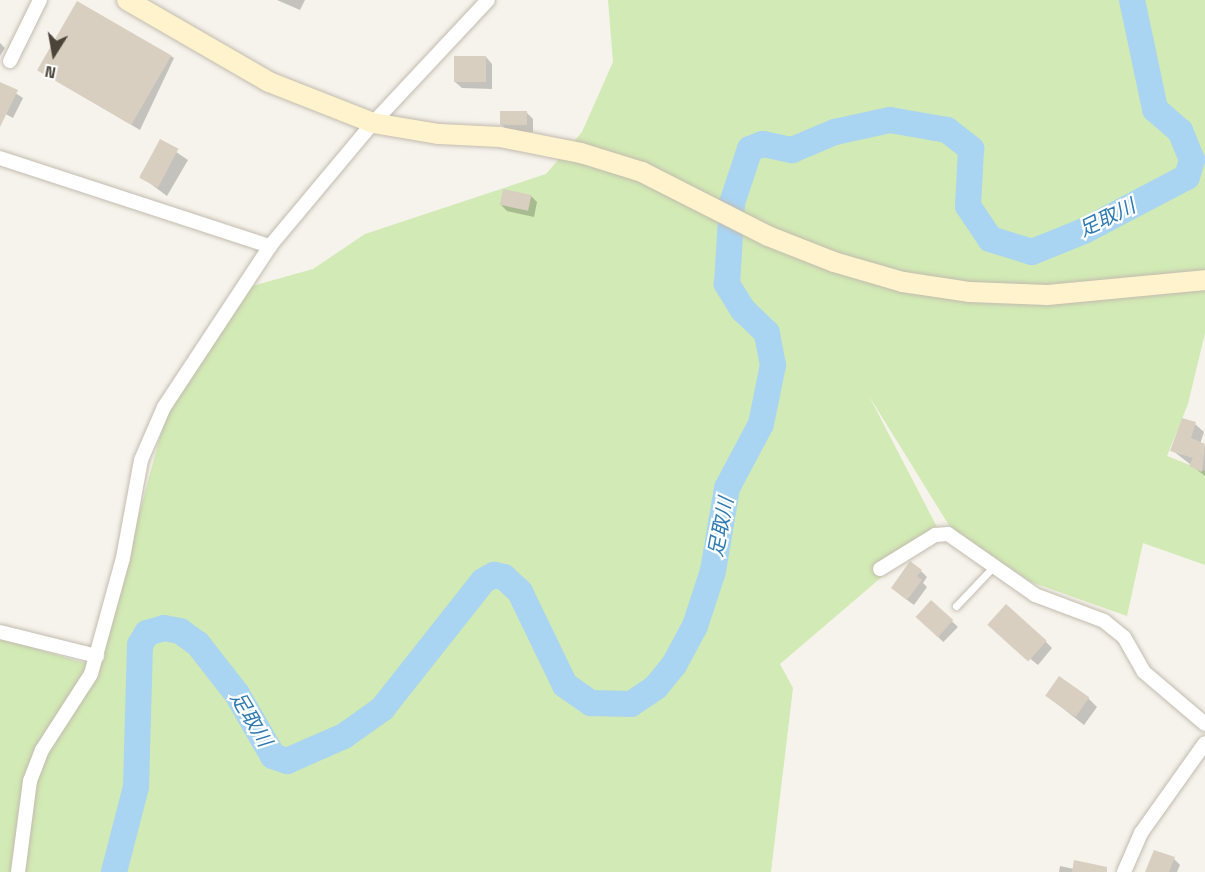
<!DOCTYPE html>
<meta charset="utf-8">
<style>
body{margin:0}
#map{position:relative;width:1205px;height:872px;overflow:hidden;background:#f6f3ec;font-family:"Space Grotesk","Noto Sans JP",sans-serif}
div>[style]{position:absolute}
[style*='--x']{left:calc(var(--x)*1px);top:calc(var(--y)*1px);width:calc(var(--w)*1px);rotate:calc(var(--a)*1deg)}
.green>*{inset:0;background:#d2eab5}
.shadow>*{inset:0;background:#0003;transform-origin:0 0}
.river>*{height:26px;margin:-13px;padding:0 13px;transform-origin:13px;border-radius:13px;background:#a9d4f2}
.building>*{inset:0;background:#d8cfc1;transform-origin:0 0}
.roads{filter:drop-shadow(0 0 2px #c2bbae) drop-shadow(0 0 2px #c2bbae)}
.lane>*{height:7px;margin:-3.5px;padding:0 3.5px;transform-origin:3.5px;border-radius:3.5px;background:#fff}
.street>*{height:14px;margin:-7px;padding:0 7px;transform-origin:7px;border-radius:7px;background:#fff}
.secondary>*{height:20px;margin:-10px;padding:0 10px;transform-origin:10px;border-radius:10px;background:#fff3cd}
span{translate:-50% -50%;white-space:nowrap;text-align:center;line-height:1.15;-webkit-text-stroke:4.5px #fff;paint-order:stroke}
.water-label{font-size:20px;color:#2e7ab2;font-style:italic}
.north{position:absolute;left:24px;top:24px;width:60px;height:60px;-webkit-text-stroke:4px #fff;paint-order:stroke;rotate:191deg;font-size:16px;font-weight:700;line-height:24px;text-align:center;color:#4b4439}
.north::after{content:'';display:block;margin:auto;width:21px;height:27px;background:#4b4439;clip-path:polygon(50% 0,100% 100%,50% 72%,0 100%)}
</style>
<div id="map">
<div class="green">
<div style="clip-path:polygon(608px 0,1205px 0,1205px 333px,1188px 404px,1167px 456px,1205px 471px,1205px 565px,1143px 543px,1127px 616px,1031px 582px,950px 527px,869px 396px,938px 529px,780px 664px,793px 688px,771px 872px,0 872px,0 638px,98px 667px,165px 418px,249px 287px,313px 269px,365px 234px,546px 174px,582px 132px,613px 62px)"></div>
</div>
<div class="shadow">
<div style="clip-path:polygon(277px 0,305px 0,300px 10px)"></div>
<div style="clip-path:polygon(0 43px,5px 48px,0 56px)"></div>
<div style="clip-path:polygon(171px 56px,174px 58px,140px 130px,43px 73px)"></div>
<div style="clip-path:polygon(486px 57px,492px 64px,492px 89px,462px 88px,455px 82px)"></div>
<div style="clip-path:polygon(0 83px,23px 98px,13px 118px,0 111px)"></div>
<div style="clip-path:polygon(527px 113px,533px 119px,533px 132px,508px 131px,501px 124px)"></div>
<div style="clip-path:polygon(160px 141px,188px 160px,167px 196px,140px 176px)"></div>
<div style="clip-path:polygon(531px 196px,537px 202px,534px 217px,507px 211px,501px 205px)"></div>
<div style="clip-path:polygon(1195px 424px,1204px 432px,1200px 444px,1205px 446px,1205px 476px,1172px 450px)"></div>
<div style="clip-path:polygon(921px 571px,927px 577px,923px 583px,927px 587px,914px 605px,899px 594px)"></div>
<div style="left:932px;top:602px;width:36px;height:21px;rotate:44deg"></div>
<div style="clip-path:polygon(997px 632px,1046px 642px,1052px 648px,1038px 665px)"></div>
<div style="clip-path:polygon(1047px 696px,1088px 698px,1097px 707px,1084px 725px)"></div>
<div style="clip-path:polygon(1174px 859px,1180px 865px,1177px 872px,1150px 872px)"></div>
<div style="clip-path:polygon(1060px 866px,1074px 869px,1096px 872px,1059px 872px)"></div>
</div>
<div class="river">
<div style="--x:114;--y:872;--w:88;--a:-75.5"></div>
<div style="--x:136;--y:787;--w:142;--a:-88.4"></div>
<div style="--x:140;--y:645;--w:14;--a:-60"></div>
<div style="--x:147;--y:633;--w:18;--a:-16"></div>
<div style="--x:164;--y:628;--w:16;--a:11"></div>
<div style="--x:180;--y:631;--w:22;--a:36"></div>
<div style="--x:198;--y:644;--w:63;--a:52"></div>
<div style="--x:237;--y:694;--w:72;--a:59.9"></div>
<div style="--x:273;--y:756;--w:15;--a:20"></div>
<div style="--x:287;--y:761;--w:62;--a:-23.7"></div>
<div style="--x:344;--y:736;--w:47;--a:-35.4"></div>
<div style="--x:382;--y:709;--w:163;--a:-51.7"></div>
<div style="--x:483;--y:581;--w:13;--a:-29"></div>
<div style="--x:494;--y:575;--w:10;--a:11"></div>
<div style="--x:504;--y:577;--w:22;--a:43"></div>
<div style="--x:520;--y:592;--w:103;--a:64.2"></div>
<div style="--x:565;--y:685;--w:32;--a:35"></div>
<div style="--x:591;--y:703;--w:40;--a:1.4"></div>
<div style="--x:631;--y:704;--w:30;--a:-34"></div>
<div style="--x:656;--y:687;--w:28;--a:-51"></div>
<div style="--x:674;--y:665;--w:44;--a:-61.7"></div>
<div style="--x:695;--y:626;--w:58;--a:-71.9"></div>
<div style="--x:713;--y:571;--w:84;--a:-80.4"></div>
<div style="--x:727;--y:488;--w:72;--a:-62"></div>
<div style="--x:761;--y:424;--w:60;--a:-78.5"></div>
<div style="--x:773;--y:365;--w:33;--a:-101"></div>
<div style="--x:767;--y:333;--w:33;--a:-136"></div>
<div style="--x:743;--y:310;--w:31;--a:-122"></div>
<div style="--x:727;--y:284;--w:81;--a:-86.5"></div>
<div style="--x:732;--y:203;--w:57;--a:-71.6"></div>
<div style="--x:750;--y:149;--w:14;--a:-21"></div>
<div style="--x:763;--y:144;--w:30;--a:12"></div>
<div style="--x:792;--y:150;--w:47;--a:-22.7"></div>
<div style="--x:835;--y:132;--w:56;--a:-12.3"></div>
<div style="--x:890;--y:120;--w:58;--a:10"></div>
<div style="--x:947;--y:130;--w:31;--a:38"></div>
<div style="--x:971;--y:149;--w:57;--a:93"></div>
<div style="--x:968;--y:206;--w:40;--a:56"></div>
<div style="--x:990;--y:239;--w:44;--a:17.2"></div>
<div style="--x:1032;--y:252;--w:56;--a:-22"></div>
<div style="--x:1084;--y:231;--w:116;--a:-27.7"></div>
<div style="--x:1187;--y:177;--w:18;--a:-74"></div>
<div style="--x:1192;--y:160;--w:31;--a:-112"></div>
<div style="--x:1180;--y:131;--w:33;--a:-139"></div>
<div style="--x:1155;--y:109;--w:111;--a:-101.9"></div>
</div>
<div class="building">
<div style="left:77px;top:1px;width:109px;height:80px;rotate:30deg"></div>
<div style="left:454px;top:56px;width:32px;height:26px"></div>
<div style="clip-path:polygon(0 82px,18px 90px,0 127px)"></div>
<div style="left:500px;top:111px;width:27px;height:14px"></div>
<div style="left:160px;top:139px;width:21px;height:44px;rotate:28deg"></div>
<div style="left:503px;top:189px;width:29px;height:16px;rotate:12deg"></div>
<div style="clip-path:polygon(1182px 418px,1196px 422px,1191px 438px,1205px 444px,1202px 472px,1189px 466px,1193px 458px,1170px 451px)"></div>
<div style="clip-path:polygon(910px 561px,922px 570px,917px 576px,922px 580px,907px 600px,891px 588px)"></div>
<div style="left:931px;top:600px;width:30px;height:23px;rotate:42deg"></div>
<div style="left:1006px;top:604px;width:55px;height:28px;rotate:42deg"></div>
<div style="left:1059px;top:676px;width:37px;height:24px;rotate:35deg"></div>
<div style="clip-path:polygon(1154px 850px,1175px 857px,1169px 872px,1145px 872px)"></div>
<div style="clip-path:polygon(1074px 860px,1107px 867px,1107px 872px,1072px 872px)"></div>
</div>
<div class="roads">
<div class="lane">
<div style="--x:956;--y:606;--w:55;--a:-46.5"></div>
</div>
<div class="street">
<div style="--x:10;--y:61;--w:68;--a:-63.8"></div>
<div style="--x:0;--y:158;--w:284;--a:18.1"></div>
<div style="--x:880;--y:569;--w:65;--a:-31.7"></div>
<div style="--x:935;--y:535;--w:13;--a:-4"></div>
<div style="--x:948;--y:534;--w:106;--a:35"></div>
<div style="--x:1035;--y:595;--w:74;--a:20.6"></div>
<div style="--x:1104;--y:621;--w:26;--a:39"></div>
<div style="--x:1124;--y:637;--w:40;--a:60.3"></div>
<div style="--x:1144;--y:672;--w:80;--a:40.4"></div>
<div style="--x:0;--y:632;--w:100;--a:13.9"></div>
<div style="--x:18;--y:872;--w:92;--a:-82.5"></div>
<div style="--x:30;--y:781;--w:33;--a:-69"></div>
<div style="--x:42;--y:750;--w:90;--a:-57.2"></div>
<div style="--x:91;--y:674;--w:120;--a:-74.6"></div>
<div style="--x:123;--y:558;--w:100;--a:-79.6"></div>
<div style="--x:141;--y:460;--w:58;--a:-66.5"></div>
<div style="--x:164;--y:407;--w:193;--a:-56.6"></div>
<div style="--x:270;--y:246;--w:160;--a:-50.1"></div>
<div style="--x:373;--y:123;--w:168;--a:-46.9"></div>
<div style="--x:1124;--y:872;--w:43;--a:-66.4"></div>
<div style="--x:1141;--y:833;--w:110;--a:-54.6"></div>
</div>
<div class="secondary">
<div style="--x:127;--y:0;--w:164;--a:30"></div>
<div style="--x:269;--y:82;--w:112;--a:21.5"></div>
<div style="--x:373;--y:123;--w:67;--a:9.5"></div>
<div style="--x:439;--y:134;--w:61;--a:2.8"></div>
<div style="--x:500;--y:137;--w:83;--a:11.2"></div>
<div style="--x:581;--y:153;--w:64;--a:17.3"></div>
<div style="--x:642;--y:172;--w:141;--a:26.9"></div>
<div style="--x:768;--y:236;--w:71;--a:21.5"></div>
<div style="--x:834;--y:262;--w:72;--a:16.2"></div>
<div style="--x:903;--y:282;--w:68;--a:8.5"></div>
<div style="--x:970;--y:292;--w:77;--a:2.2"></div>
<div style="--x:1047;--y:295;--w:159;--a:-5.4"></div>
</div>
</div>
<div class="water-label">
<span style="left:1107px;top:218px;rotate:-26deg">足取川</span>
<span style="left:721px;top:527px;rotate:-79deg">足取川</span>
<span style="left:251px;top:719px;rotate:59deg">足取川</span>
</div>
<div class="north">N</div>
</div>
